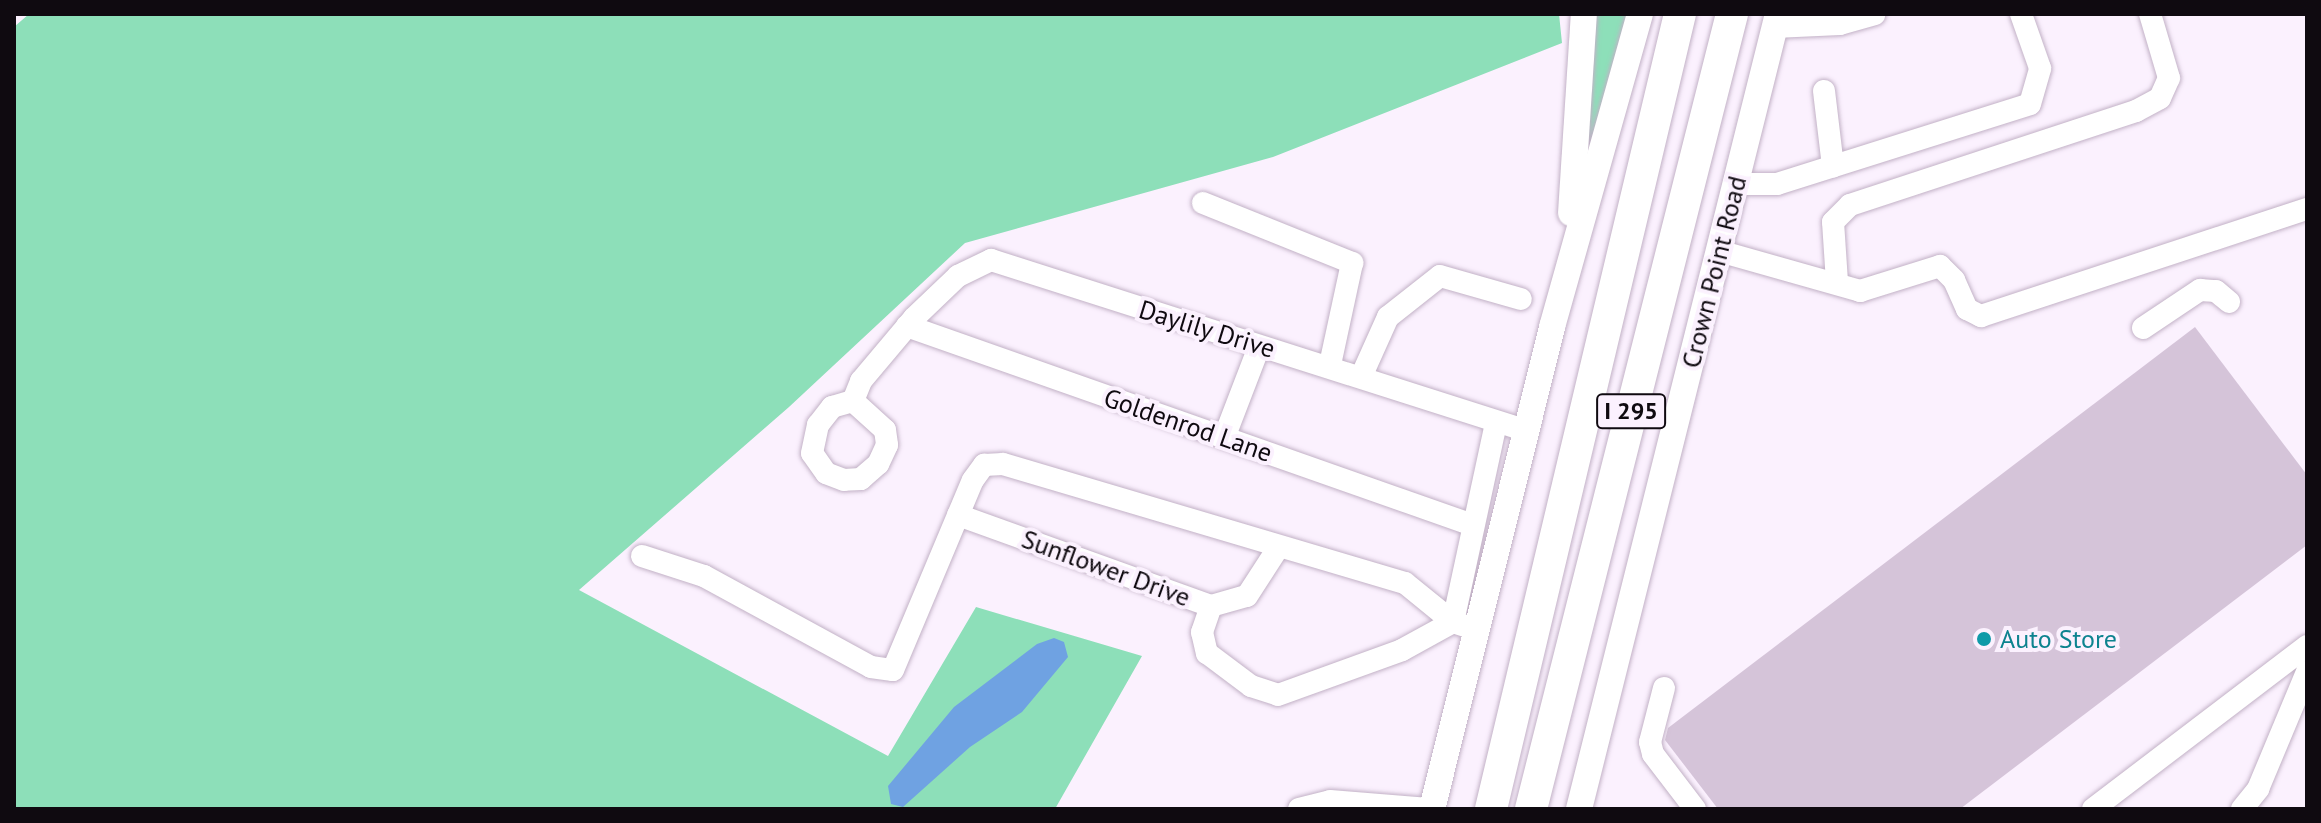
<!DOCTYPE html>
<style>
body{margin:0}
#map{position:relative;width:2321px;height:823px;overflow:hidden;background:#fbf1fe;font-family:"PT Sans",sans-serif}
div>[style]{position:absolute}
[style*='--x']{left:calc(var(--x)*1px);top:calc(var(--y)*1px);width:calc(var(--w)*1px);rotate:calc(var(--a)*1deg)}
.green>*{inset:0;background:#8ddfb9}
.water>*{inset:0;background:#6fa2e2}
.building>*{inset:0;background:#d5c4d9}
.roads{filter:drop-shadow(0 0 2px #c2b1c6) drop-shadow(0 0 2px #c2b1c6)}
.minor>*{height:22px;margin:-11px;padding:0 11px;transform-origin:11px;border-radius:11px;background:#fff}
.major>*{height:26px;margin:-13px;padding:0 13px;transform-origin:13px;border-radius:13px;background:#fff}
.highway>*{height:32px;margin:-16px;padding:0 16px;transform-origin:16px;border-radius:16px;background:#fff}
.dots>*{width:22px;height:22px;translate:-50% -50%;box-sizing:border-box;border:4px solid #fbf1fe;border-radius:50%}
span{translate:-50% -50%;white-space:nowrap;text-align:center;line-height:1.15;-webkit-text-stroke:8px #fbf1fe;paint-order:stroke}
.shield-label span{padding:2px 6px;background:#fbf1fe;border:2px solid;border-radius:6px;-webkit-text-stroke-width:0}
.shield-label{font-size:24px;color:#0f0a10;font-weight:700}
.street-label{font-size:26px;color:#0f0a10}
.culture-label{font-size:26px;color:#0d838f}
.left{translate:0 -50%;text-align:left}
.frame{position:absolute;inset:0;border:16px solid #0f0a10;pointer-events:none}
</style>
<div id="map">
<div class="green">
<div style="clip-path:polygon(29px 14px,1559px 14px,1562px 43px,1273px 157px,965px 243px,789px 407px,579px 590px,888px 756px,976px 607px,1142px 656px,1055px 809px,14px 809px,14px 27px)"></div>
<div style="clip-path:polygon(1591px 14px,1632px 14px,1587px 158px)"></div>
</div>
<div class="water">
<div style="clip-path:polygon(1054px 638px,1064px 642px,1068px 657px,1022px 712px,970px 747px,903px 807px,891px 804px,888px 786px,954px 707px,1037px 644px)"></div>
</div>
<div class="building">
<div style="clip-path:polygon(2195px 327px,2307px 475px,2307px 545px,1960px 809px,1718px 809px,1665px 740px,1668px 728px)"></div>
</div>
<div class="roads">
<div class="minor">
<div style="--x:1774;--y:27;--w:66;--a:-2.6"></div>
<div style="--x:1840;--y:24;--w:36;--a:-16"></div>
<div style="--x:1824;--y:91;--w:76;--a:83.2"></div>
<div style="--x:1735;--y:184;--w:42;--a:0"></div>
<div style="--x:1777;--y:184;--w:265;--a:-17.5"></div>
<div style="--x:2030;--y:104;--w:37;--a:-74"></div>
<div style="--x:2040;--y:68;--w:57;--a:-109.4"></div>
<div style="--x:1203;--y:203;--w:161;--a:21.9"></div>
<div style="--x:1352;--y:263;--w:104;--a:102.2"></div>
<div style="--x:1719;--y:251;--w:147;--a:15.8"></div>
<div style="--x:1860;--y:291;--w:84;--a:-17.4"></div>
<div style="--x:1940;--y:266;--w:20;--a:45"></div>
<div style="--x:1954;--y:280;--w:32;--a:66"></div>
<div style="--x:1967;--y:309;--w:16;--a:27"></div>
<div style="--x:1981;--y:316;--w:343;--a:-18.2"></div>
<div style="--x:1837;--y:282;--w:60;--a:-93.8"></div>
<div style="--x:1833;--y:222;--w:24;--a:-45"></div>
<div style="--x:1850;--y:205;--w:301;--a:-18.2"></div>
<div style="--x:2136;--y:111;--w:27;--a:-28"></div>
<div style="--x:2160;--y:98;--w:22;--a:-66"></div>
<div style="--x:2169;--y:78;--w:67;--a:-106.5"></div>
<div style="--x:907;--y:326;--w:597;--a:19.38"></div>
<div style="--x:2143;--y:328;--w:69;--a:-33.7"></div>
<div style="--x:2200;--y:290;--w:16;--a:4"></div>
<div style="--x:2216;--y:291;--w:17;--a:40"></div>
<div style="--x:1361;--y:377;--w:66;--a:-65.8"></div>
<div style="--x:1388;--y:317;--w:66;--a:-38.3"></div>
<div style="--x:1440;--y:276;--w:84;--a:15.9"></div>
<div style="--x:853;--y:401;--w:22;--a:-68"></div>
<div style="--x:861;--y:381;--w:82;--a:-49.9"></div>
<div style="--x:914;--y:318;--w:61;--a:-43.7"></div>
<div style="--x:958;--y:276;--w:37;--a:-26"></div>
<div style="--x:991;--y:260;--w:563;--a:17.69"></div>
<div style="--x:853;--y:401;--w:43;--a:42.2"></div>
<div style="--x:885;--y:430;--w:15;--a:82"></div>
<div style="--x:887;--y:445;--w:21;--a:115"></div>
<div style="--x:878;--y:464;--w:23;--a:139"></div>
<div style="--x:861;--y:479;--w:17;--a:177"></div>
<div style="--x:844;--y:480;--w:19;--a:-159"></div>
<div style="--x:826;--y:473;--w:24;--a:-125"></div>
<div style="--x:812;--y:453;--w:29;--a:-78"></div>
<div style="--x:818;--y:425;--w:23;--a:-52"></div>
<div style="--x:832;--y:407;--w:22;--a:-16"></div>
<div style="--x:1224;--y:438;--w:97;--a:-69"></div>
<div style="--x:958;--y:515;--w:269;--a:19.8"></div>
<div style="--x:1211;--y:606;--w:37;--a:-16"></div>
<div style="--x:1247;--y:596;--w:57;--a:-57.1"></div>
<div style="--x:642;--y:556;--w:65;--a:17.9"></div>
<div style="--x:704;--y:576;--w:190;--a:28.6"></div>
<div style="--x:871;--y:667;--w:22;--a:8"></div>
<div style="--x:893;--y:670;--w:206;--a:-67.2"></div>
<div style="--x:973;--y:480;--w:19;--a:-54"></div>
<div style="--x:984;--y:465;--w:19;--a:-3"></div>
<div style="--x:1003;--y:464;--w:419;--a:16.5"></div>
<div style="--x:1405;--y:583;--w:62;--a:39.1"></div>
<div style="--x:1453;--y:622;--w:26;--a:18"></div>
<div style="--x:1211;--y:606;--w:28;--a:109"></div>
<div style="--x:1202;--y:632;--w:22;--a:77"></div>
<div style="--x:1207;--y:653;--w:55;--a:36.9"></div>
<div style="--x:1251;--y:686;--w:28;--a:18"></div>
<div style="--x:1278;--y:695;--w:132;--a:-19.9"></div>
<div style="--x:1402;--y:650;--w:58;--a:-28.8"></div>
<div style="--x:1453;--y:622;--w:204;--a:-77.8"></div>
<div style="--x:1664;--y:688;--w:56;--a:104.5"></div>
<div style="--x:1650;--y:742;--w:12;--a:76"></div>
<div style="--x:1653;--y:754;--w:69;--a:52.6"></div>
<div style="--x:1299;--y:809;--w:32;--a:-14"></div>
<div style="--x:1330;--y:801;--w:99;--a:4.6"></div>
<div style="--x:2093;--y:809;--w:269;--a:-37.3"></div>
<div style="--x:2242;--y:809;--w:26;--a:-51"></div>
<div style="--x:2258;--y:789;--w:127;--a:-67.3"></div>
</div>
<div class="major">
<div style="--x:1571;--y:213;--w:199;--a:-86.3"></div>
<div style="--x:1432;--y:809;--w:497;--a:-76"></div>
<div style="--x:1552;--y:327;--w:325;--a:-74.3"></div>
<div style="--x:1579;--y:809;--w:820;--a:-75.95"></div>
</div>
<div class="highway">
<div style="--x:1491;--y:809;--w:817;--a:-76.63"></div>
<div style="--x:1531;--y:809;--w:820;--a:-75.81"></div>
</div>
</div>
<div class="dots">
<div style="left:1984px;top:639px;background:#0f9aa8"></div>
</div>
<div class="shield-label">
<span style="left:1631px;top:411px">I 295</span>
</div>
<div class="street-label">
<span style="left:1714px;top:272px;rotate:-76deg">Crown Point Road</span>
<span style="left:1207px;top:329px;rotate:17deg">Daylily Drive</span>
<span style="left:1188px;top:425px;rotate:19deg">Goldenrod Lane</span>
<span style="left:1106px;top:568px;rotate:20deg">Sunflower Drive</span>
</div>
<div class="culture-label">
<span class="left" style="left:2000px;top:639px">Auto Store</span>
</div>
<div class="frame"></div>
</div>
